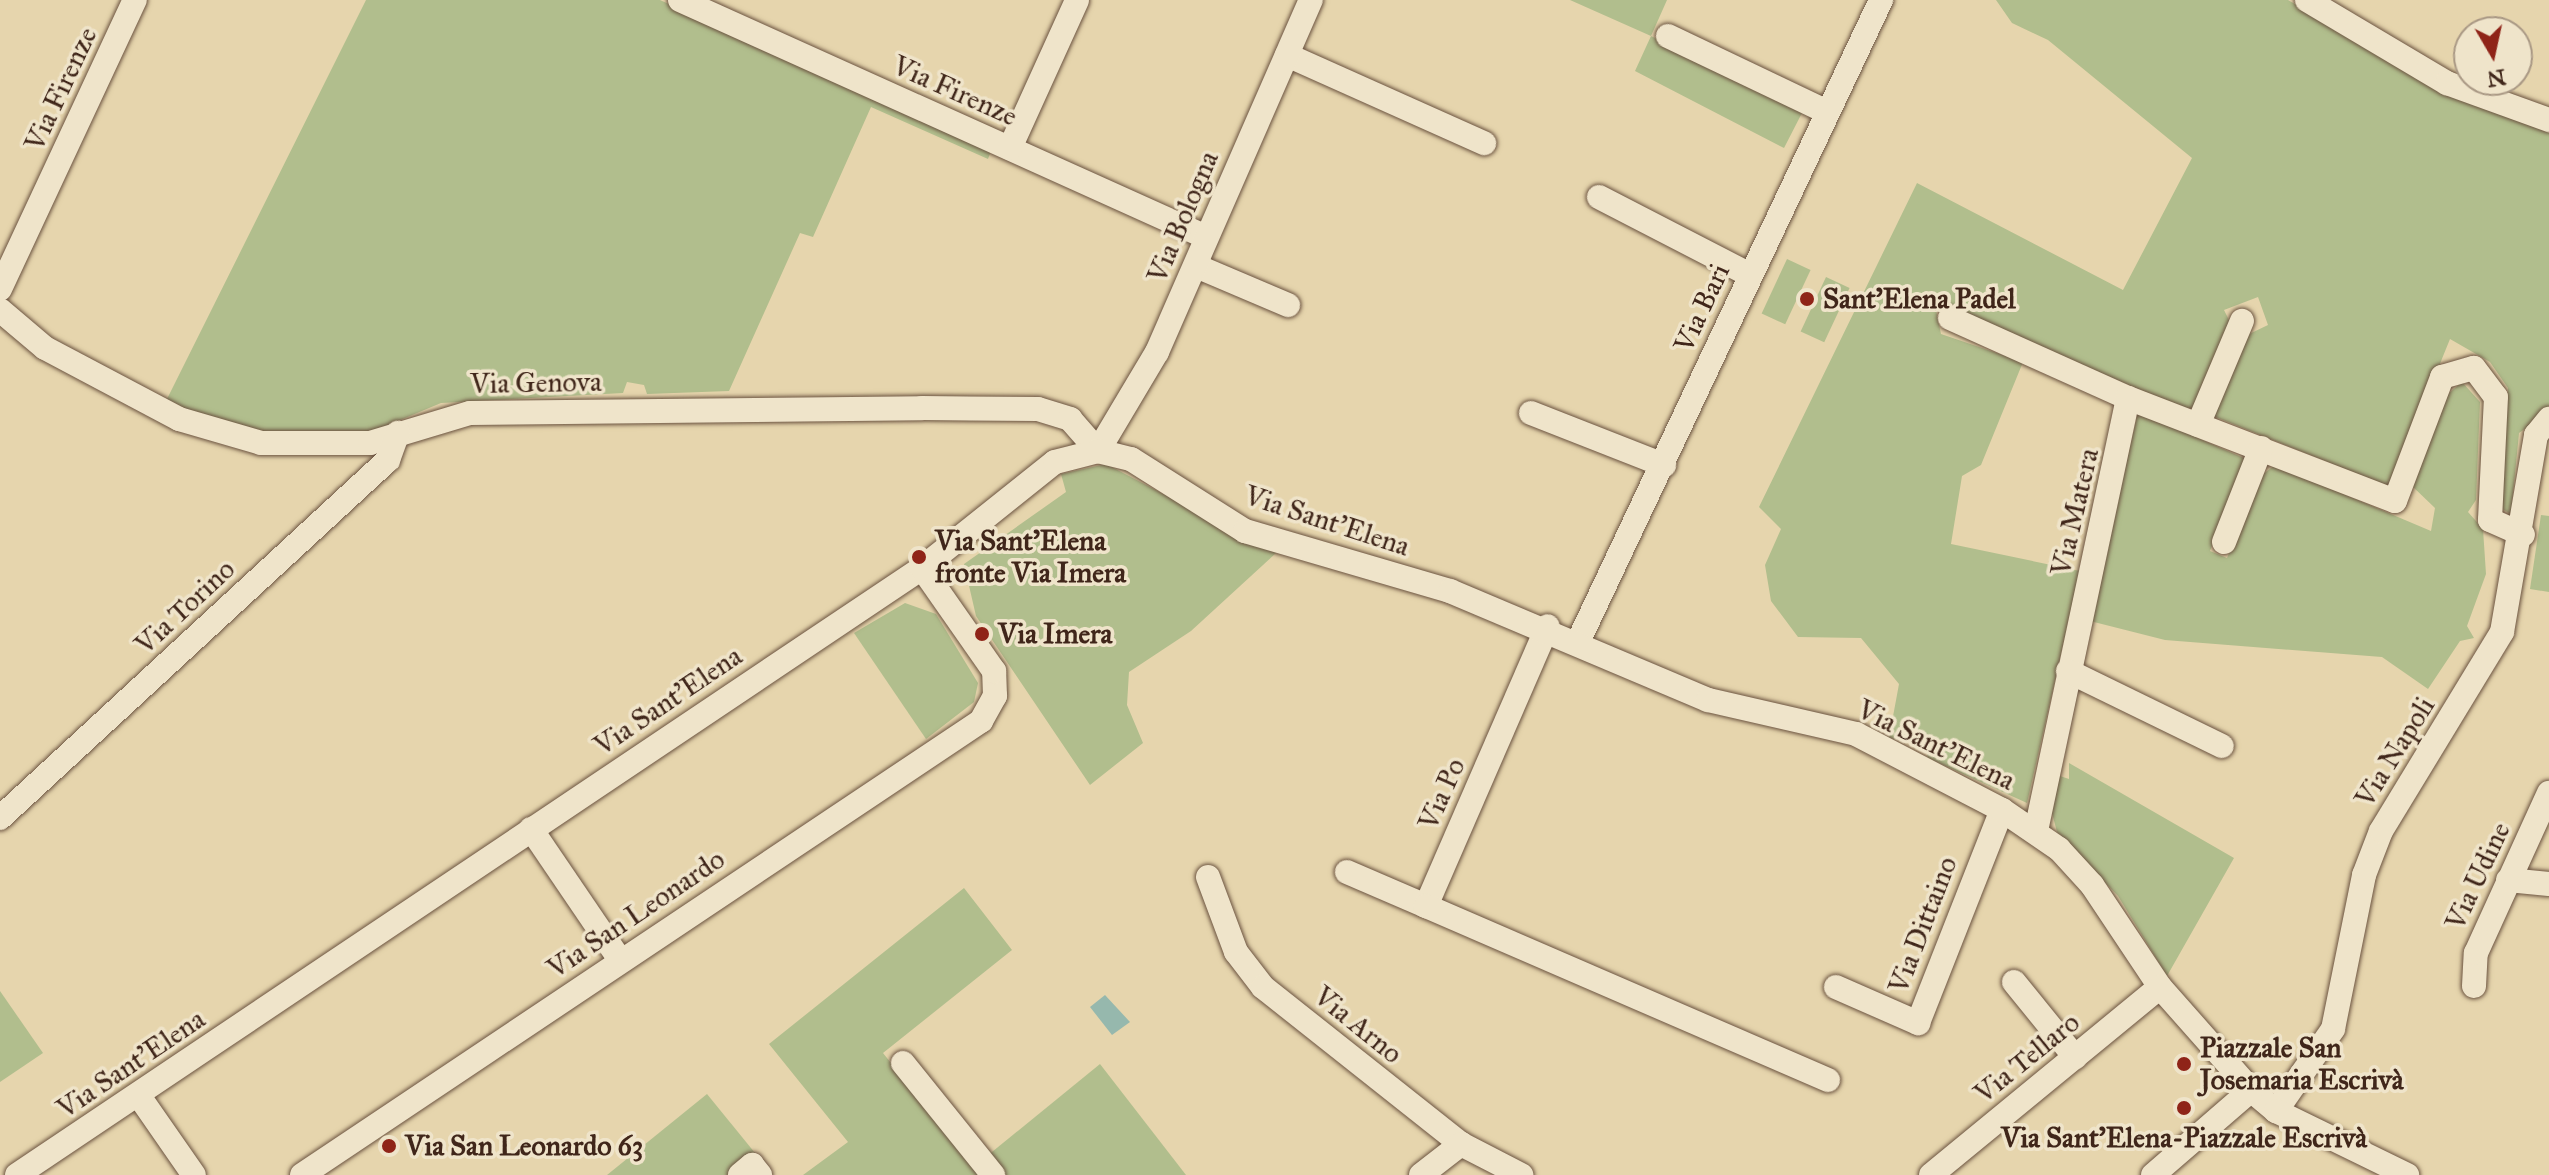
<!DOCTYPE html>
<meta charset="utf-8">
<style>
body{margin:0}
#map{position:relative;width:2549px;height:1175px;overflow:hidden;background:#e6d5ad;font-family:"IM FELL Great Primer",serif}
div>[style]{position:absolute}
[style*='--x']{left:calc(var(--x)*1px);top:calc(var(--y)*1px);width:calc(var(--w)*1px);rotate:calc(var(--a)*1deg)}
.green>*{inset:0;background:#b1be8d;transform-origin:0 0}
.water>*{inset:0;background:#96b8ad}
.roads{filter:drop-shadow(0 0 2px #6a523f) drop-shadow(0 0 2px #6a523f)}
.minor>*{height:24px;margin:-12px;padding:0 12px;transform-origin:12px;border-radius:12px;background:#efe4ca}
.dots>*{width:22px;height:22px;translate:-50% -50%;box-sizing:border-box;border:4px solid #efe4ca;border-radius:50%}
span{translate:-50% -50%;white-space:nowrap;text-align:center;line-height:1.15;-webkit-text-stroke:7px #efe4ca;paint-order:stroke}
.street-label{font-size:28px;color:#40261a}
.poi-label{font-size:28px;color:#40261a;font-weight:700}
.left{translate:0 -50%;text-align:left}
.north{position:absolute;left:2453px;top:16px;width:80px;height:80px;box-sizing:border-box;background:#efe4ca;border:2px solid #a99884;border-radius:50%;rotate:171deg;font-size:22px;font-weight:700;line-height:32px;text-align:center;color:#40261a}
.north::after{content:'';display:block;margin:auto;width:28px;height:36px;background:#8f2418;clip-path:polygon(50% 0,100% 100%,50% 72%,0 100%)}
</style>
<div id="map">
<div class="green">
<div style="clip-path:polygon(366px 0,660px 0,991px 151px,988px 159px,871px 107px,813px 237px,800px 233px,729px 391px,647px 394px,644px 385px,627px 382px,623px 393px,441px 403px,362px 436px,283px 436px,204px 418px,167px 399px)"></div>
<div style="clip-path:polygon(1570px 0,1667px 0,1651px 36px,1803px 111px,1784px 148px,1635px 71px,1651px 36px)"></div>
<div style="clip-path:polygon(1996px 0,2288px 0,2454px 97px,2549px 133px,2549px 412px,2519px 433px,2511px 514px,2499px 507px,2508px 388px,2490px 362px,2450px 339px,2390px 487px,2213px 416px,2245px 336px,2268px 325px,2258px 297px,2224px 310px,2230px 322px,2197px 407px,2185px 409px,1948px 308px,1936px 310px,1941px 334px,2023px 362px,1981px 465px,1962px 476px,1951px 544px,2080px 571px,2027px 803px,1928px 758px,1924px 744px,1889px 738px,1899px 684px,1861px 638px,1798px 637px,1771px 601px,1765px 565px,1781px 529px,1759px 507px,1917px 183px,2123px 290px,2192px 158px,2048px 40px,2012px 23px)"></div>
<div style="left:1787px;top:259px;width:26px;height:60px;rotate:25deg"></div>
<div style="left:1826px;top:277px;width:26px;height:60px;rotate:25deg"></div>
<div style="clip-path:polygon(2462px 382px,2480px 402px,2476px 500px,2468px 512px,2483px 529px,2486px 574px,2467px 626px,2474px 638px,2460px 641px,2428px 689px,2382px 657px,2165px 640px,2090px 621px,2138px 412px,2246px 459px,2210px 551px,2227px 558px,2262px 475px,2275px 465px,2431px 531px,2435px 508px,2411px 485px,2448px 394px)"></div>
<div style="clip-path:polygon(1106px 464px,1276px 553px,1191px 631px,1129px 672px,1127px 705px,1143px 743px,1090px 785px,976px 616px,964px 564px,1066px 492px,1061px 474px)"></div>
<div style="clip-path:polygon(2541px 515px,2549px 516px,2549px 592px,2530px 589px)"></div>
<div style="clip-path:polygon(905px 603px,936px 614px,978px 683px,974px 702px,926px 739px,854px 633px)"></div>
<div style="clip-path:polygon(2069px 763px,2234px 858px,2167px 976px,2118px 896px,2057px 832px,2050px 805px,2057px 775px,2069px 779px)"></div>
<div style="clip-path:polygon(964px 888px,1012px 950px,883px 1053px,980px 1175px,803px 1175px,848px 1142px,769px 1044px)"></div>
<div style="clip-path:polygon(0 991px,43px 1053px,0 1082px)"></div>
<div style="clip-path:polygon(1100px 1064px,1186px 1175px,1002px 1175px,987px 1156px)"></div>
<div style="clip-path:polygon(707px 1094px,755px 1153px,727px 1175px,607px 1175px)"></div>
</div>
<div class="water">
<div style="clip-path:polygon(1105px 995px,1130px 1022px,1112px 1035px,1090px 1007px)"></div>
</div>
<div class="roads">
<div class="minor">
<div style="--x:680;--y:0;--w:577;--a:24.25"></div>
<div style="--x:2307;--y:0;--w:163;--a:30.7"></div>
<div style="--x:2447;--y:83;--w:109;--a:19.9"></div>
<div style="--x:1668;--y:36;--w:174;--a:25.5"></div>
<div style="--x:1287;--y:55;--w:216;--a:24.1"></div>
<div style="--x:1010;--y:148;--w:162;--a:-65.6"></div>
<div style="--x:1599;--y:197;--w:170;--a:27.3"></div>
<div style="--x:1196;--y:266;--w:100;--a:23"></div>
<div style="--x:0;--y:289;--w:319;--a:-65"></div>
<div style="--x:0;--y:310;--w:59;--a:40.2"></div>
<div style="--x:45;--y:348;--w:152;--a:27.9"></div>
<div style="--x:179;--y:419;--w:85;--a:16.3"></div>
<div style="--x:261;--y:443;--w:109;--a:0"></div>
<div style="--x:370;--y:443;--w:104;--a:-16.7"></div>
<div style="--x:470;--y:413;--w:452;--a:-0.6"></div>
<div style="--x:922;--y:408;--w:116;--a:0.5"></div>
<div style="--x:1038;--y:409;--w:34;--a:17"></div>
<div style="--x:1070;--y:419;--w:43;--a:48.8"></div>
<div style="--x:1098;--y:451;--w:115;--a:-59.2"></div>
<div style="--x:1157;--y:352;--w:384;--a:-66.4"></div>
<div style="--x:1950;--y:318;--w:195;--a:24.2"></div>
<div style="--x:2128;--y:398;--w:443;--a:102"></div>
<div style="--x:2128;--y:398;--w:286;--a:21.1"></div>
<div style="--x:2395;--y:501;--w:133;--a:-69.2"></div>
<div style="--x:2442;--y:377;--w:33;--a:-16"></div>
<div style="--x:2474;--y:368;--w:36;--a:53"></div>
<div style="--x:2496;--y:397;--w:123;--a:92.8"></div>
<div style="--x:2490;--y:520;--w:36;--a:24"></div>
<div style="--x:1531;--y:413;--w:143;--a:21.4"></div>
<div style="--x:2198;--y:425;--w:113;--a:-67.1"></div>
<div style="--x:2224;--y:542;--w:101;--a:-68.5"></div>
<div style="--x:1578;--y:642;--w:710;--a:-64.73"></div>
<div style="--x:2068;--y:671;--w:171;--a:26"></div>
<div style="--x:0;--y:818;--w:528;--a:-42.7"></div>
<div style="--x:388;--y:460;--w:29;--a:-70"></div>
<div style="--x:531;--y:829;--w:158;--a:55.8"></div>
<div style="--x:1347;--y:872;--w:86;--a:23.3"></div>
<div style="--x:1426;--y:906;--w:305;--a:-66.5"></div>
<div style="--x:1208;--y:877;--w:80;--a:69.5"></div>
<div style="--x:1236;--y:952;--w:44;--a:52.4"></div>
<div style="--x:1263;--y:987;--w:253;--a:38.4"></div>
<div style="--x:1461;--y:1144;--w:68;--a:27.3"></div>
<div style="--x:2508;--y:880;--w:41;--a:5.6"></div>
<div style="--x:1426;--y:906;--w:438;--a:23.4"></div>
<div style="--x:2014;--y:982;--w:97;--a:50.9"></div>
<div style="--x:2474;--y:986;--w:33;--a:-87"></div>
<div style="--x:2476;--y:953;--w:176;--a:-65.5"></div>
<div style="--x:1836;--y:987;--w:90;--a:23.7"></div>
<div style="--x:1918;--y:1023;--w:229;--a:-68.5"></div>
<div style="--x:903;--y:1063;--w:144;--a:51.2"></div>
<div style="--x:139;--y:1096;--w:96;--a:55.2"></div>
<div style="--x:2276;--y:1111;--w:100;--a:-55.2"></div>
<div style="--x:2333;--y:1029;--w:157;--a:-78.6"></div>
<div style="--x:2364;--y:875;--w:47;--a:-68.9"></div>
<div style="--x:2381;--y:831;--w:233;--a:-58.7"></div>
<div style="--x:2502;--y:632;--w:200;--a:-80.2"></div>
<div style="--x:2536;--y:435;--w:21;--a:-51"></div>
<div style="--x:17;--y:1175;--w:1090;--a:-33.85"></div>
<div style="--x:922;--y:568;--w:170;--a:-38.6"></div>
<div style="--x:1055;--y:462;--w:44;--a:-14.3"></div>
<div style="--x:1098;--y:451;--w:34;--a:14"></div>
<div style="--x:1131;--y:459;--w:135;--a:32.3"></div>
<div style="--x:1245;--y:531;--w:214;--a:16.3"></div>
<div style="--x:1450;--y:591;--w:280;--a:22.9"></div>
<div style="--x:1708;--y:700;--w:152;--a:12.9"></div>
<div style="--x:1856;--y:734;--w:165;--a:27.5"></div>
<div style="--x:2002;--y:810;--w:69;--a:34.4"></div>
<div style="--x:2059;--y:849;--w:49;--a:47.5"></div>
<div style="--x:2092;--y:885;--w:123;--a:56.3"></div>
<div style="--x:2160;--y:987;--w:137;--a:48.5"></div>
<div style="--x:2251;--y:1090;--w:33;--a:40"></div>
<div style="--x:2276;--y:1111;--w:146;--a:26"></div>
<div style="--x:302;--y:1175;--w:817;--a:-33.77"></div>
<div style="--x:981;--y:721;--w:29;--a:-61"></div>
<div style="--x:995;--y:696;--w:25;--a:-92"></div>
<div style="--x:994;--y:671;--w:126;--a:-125"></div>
<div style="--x:740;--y:1175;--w:16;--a:-40"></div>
<div style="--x:752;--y:1165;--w:13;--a:51"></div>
<div style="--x:1421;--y:1175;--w:51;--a:-37.8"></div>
<div style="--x:1931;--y:1175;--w:296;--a:-39.4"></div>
<div style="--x:2153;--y:1175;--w:130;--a:-40.9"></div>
</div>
</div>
<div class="dots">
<div style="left:1807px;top:299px;background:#8f2418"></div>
<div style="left:919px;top:557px;background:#8f2418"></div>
<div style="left:982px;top:634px;background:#8f2418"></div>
<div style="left:2184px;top:1064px;background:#8f2418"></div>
<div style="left:2184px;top:1108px;background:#8f2418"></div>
<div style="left:389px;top:1146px;background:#8f2418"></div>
</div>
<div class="street-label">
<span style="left:61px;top:89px;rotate:-65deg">Via Firenze</span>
<span style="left:955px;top:91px;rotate:24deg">Via Firenze</span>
<span style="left:1183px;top:217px;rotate:-67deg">Via Bologna</span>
<span style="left:1702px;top:308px;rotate:-65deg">Via Bari</span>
<span style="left:536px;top:383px;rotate:-1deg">Via Genova</span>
<span style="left:2075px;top:512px;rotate:-77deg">Via Matera</span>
<span style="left:1327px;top:521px;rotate:18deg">Via Sant'Elena</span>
<span style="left:185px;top:607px;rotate:-43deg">Via Torino</span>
<span style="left:668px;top:701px;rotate:-34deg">Via Sant'Elena</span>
<span style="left:1936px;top:745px;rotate:26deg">Via Sant'Elena</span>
<span style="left:2395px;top:752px;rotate:-58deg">Via Napoli</span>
<span style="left:1442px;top:794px;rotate:-66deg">Via Po</span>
<span style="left:2478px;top:876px;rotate:-65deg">Via Udine</span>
<span style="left:636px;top:914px;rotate:-34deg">Via San Leonardo</span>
<span style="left:1923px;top:925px;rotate:-69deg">Via Dittaino</span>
<span style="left:1358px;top:1025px;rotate:39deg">Via Arno</span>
<span style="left:2027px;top:1058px;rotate:-39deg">Via Tellaro</span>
<span style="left:131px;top:1064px;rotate:-34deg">Via Sant'Elena</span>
</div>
<div class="poi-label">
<span class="left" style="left:1823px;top:299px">Sant'Elena Padel</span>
<span class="left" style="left:935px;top:557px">Via Sant'Elena<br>fronte Via Imera</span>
<span class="left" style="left:998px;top:634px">Via Imera</span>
<span class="left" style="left:2200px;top:1064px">Piazzale San<br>Josemaria Escrivà</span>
<span style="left:2184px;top:1138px">Via Sant'Elena-Piazzale Escrivà</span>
<span class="left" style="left:405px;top:1146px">Via San Leonardo 63</span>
</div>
<div class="north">N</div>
</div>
